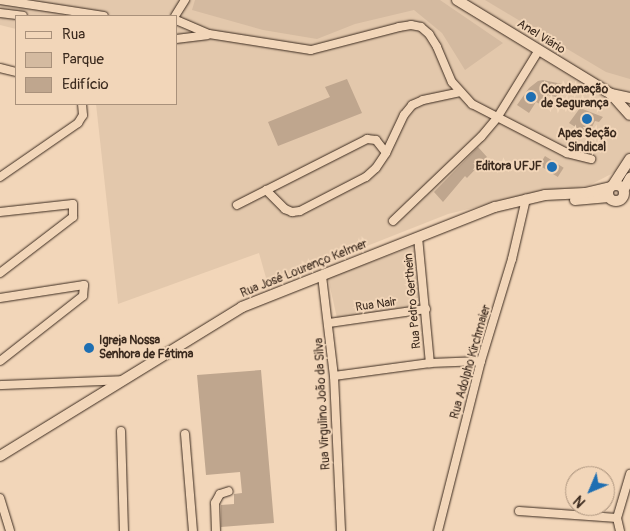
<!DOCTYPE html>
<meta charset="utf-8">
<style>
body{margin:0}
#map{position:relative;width:630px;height:531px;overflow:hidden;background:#f2d6b9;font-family:Pangolin,sans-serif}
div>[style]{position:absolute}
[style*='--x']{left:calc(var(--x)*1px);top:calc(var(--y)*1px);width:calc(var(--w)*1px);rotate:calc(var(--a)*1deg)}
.built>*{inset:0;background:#e3c8ac}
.green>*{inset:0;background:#d4baa0}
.building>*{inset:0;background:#bfa68e;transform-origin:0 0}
.roads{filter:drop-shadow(0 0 1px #3b2a1e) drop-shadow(0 0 1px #3b2a1e)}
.minor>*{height:8px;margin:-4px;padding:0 4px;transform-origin:4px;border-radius:4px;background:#f2d6b9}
.major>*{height:10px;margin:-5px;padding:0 5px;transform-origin:5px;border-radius:5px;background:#f2d6b9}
.major>.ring{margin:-5px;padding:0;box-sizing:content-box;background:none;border:10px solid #f2d6b9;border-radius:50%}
.dots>*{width:14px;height:14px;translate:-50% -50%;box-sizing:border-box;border:2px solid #f2d6b9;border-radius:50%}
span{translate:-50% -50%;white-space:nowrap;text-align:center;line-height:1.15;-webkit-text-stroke:4px #f2d6b9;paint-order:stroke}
.street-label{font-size:12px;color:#3b2a1e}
.poi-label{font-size:12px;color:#3b2a1e;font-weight:700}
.left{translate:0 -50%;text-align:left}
.right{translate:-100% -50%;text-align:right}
.legend{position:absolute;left:15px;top:15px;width:162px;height:90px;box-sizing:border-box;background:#f2d6b9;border:1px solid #a9917b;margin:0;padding:6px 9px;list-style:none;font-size:15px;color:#3b2a1e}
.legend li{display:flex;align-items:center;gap:10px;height:25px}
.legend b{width:25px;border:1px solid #a9917b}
.north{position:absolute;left:565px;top:466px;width:50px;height:50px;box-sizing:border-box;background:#f2d6b9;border:1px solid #a9917b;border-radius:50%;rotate:225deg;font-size:14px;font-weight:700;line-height:20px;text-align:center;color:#3b2a1e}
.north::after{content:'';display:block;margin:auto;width:18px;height:22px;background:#1f6fb2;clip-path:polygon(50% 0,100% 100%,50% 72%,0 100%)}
</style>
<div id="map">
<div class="built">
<div style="clip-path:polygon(0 0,630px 0,630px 178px,617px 171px,588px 186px,539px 192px,448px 214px,268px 285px,259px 253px,118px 304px,96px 104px,176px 104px,176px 16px,16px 16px,16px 29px,0 25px)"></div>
<div style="clip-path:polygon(414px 246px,422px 305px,337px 318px,328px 278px)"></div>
</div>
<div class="green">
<div style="clip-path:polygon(195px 0,440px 0,503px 43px,465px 70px,442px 33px,414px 10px,355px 24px,317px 39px,263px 30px,192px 10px)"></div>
<div style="clip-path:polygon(485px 0,630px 0,630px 79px,606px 72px)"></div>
</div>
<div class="building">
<div style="clip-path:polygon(347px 79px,362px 113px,278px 146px,268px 122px,330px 97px,325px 87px)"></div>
<div style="clip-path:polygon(538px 81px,543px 80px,562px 84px,559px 98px,548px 95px,542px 105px,536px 102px,529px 113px,517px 105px,529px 88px)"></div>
<div style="clip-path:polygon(580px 108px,603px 117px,599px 122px,595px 121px,588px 135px,569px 123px)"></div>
<div style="clip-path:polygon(478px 147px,487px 157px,467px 178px,465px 176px,443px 202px,434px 192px)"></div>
<div style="left:545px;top:156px;width:22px;height:11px;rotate:32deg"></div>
<div style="clip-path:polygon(261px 370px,274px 523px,221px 527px,221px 505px,234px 504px,234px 494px,242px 493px,240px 472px,206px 475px,197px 375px)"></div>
</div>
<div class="roads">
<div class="minor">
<div style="--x:0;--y:0;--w:105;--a:8.7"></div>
<div style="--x:0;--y:13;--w:23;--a:7"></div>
<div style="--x:175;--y:16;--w:19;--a:-58"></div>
<div style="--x:176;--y:20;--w:36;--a:23"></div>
<div style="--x:209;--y:34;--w:103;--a:8.9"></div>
<div style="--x:311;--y:50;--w:91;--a:-14.6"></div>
<div style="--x:399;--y:27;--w:12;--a:-9"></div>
<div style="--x:411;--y:25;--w:10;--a:11"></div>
<div style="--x:421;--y:27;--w:11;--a:41"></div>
<div style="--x:429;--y:34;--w:15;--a:58"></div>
<div style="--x:437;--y:47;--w:38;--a:67"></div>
<div style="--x:452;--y:82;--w:30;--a:48"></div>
<div style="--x:472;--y:104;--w:107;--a:27.3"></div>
<div style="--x:567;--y:153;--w:25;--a:14"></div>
<div style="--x:176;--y:39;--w:31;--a:-7"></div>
<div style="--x:0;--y:68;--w:16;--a:14"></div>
<div style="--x:0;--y:177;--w:95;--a:-34.7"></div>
<div style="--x:78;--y:123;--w:9;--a:-58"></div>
<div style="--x:83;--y:115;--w:11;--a:-95"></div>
<div style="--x:266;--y:190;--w:27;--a:45"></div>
<div style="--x:285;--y:209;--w:8;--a:23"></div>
<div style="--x:292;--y:212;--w:8;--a:-7"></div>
<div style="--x:300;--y:211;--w:74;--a:-27.3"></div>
<div style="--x:366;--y:177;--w:13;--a:-42"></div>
<div style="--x:376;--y:168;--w:18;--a:-56"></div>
<div style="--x:386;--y:153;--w:42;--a:-64.7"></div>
<div style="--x:404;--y:115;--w:13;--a:-51"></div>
<div style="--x:412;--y:105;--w:12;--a:-24"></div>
<div style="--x:423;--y:100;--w:38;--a:-12"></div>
<div style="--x:237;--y:205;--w:146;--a:-26.9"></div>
<div style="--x:367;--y:139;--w:9;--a:6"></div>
<div style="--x:376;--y:140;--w:16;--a:52"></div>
<div style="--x:0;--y:212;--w:73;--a:-6.3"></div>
<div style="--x:73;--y:204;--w:13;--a:90"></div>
<div style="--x:73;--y:217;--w:92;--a:142.5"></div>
<div style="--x:393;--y:221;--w:122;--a:-43.7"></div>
<div style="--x:481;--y:137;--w:25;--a:-50"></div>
<div style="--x:497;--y:118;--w:80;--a:-58.3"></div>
<div style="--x:418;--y:237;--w:127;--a:84.6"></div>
<div style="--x:322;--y:276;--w:101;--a:83.2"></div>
<div style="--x:334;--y:376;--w:155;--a:87.4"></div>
<div style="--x:0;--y:298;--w:85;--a:-8.8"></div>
<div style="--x:84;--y:285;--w:11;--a:95"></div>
<div style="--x:83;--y:296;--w:105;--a:141.9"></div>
<div style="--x:329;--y:323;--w:98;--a:-8.2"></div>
<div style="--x:334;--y:376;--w:97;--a:-7.7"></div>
<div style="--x:430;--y:363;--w:51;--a:-2.2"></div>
<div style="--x:0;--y:385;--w:123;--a:-2.3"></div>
<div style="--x:121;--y:431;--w:100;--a:88.3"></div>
<div style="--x:185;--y:434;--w:97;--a:85.3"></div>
<div style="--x:0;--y:498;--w:34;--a:73"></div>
<div style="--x:519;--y:511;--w:98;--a:4.1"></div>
<div style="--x:216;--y:531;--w:28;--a:-92"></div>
<div style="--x:215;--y:503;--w:10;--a:-61"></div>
<div style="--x:220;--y:494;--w:9;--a:-18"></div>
<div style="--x:438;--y:531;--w:175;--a:-75.8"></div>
<div style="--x:481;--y:361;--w:107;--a:-73.1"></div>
<div style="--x:512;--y:259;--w:62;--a:-76.9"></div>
<div style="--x:620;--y:531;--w:13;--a:-103"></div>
<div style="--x:617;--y:518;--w:46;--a:-73.5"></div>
</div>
<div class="major">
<div style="--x:457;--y:0;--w:180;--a:31.4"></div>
<div style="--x:611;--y:94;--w:28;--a:48"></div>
<div style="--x:611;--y:94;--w:19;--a:12"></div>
<div class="ring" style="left:608px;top:185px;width:6px;height:6px"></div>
<div style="--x:613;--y:185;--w:31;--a:-57"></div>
<div style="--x:624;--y:189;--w:13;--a:-61"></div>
<div style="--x:575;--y:200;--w:34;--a:-5"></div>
<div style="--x:0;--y:456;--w:284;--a:-31.6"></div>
<div style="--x:242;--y:307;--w:272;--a:-21.6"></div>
<div style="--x:495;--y:207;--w:51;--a:-13.5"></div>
<div style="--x:545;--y:195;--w:40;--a:-2.9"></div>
<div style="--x:585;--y:193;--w:26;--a:-13"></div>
</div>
</div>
<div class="dots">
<div style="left:531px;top:97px;background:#1f6fb2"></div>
<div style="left:587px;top:119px;background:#1f6fb2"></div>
<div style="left:552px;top:167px;background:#1f6fb2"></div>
<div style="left:89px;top:348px;background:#1f6fb2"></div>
</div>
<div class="street-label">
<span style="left:541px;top:37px;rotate:32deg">Anel Viário</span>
<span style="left:304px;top:269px;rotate:-22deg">Rua José Lourenço Kelmer</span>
<span style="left:413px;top:301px;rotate:-95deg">Rua Pedro Gerthein</span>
<span style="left:376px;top:305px;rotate:-8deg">Rua Nair</span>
<span style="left:471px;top:362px;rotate:-74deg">Rua Adolpho Kirchmaier</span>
<span style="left:323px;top:404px;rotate:-93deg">Rua Virgulino João da Silva</span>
</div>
<div class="poi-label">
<span class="left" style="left:541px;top:97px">Coordenação<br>de Segurança</span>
<span style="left:587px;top:141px">Apes Seção<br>Sindical</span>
<span class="right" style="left:542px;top:167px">Editora UFJF</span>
<span class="left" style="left:99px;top:348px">Igreja Nossa<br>Senhora de Fátima</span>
</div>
<ul class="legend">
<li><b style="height:6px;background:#f2d6b9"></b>Rua</li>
<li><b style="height:14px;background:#d4baa0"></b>Parque</li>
<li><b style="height:14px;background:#bfa68e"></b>Edifício</li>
</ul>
<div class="north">N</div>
</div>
